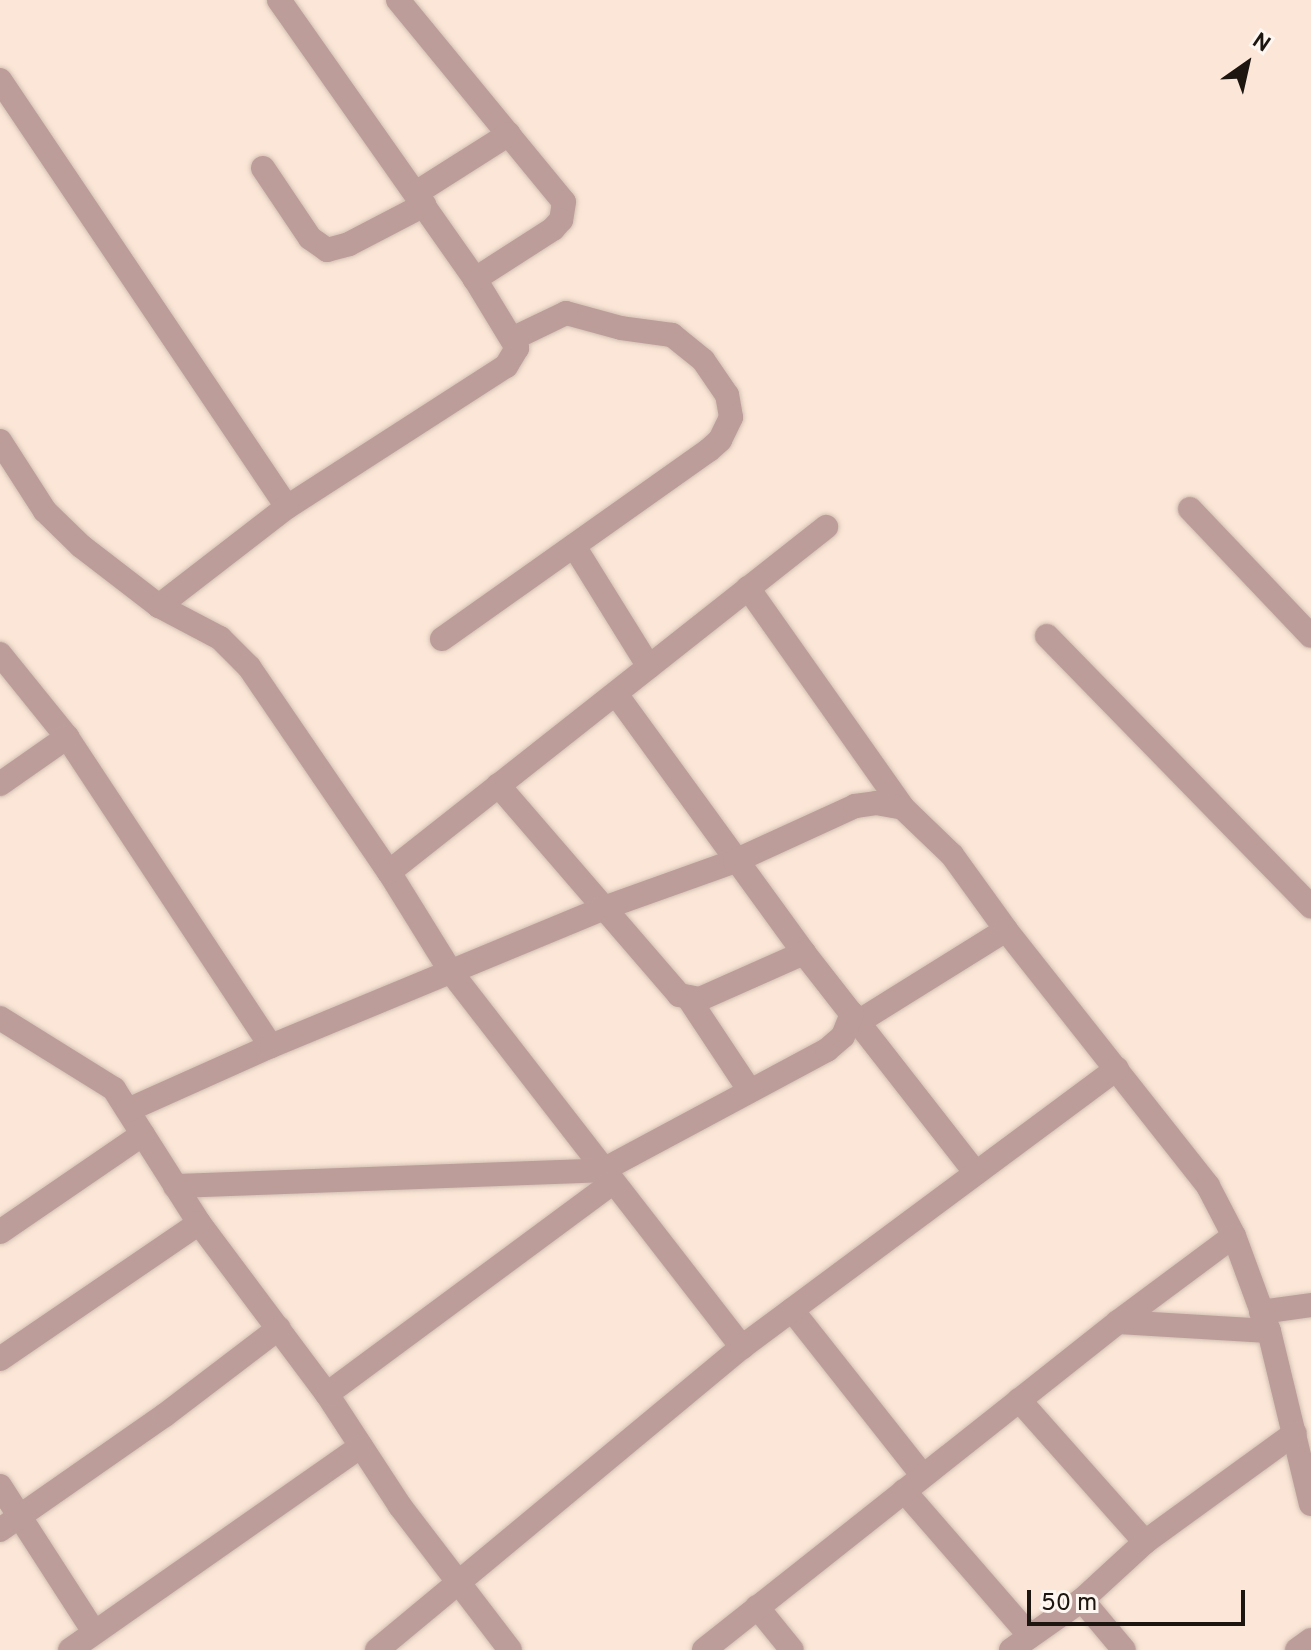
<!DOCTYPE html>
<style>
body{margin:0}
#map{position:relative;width:1311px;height:1650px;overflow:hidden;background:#fbe6d7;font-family:Overpass,sans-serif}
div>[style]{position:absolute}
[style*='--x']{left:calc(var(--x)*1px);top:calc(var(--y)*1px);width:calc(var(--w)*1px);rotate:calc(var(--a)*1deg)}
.roads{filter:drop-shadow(0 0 2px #d3c0b3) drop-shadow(0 0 2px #d3c0b3)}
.street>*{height:24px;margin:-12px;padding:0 12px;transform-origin:12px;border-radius:12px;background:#bc9d9a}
span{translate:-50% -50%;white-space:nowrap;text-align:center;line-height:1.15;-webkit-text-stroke:6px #fef6f0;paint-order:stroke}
.north{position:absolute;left:1207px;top:24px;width:80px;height:80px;-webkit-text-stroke:6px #fef6f0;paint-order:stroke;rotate:34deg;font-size:22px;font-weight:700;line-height:32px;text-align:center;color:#1c1510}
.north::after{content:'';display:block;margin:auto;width:28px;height:36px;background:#1c1510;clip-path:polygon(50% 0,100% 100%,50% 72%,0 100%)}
.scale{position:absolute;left:1027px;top:1590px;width:218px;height:36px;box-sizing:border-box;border:4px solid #1c1510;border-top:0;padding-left:10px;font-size:24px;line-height:28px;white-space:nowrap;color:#1c1510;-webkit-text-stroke:6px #fef6f0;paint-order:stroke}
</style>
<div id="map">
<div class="roads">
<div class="street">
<div style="--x:279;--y:0;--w:341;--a:54.9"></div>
<div style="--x:475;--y:279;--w:81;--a:58.7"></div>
<div style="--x:517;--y:348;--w:21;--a:121"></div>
<div style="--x:506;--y:366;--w:260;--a:147.2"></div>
<div style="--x:398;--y:0;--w:261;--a:50.6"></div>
<div style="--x:564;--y:202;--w:18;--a:99"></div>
<div style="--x:561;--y:220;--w:12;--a:132"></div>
<div style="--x:553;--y:229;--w:93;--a:147.3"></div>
<div style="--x:0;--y:80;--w:514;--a:56.09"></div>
<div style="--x:287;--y:507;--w:162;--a:142.3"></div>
<div style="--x:263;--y:168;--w:84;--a:56.1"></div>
<div style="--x:310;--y:238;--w:21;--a:35"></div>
<div style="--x:327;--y:250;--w:23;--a:-15"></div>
<div style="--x:349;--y:244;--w:85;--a:-27.5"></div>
<div style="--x:416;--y:193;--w:110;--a:-32.4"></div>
<div style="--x:0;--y:441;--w:83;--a:57.3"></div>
<div style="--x:45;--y:511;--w:50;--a:44.2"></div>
<div style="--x:81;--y:546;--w:98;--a:37.6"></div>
<div style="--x:159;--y:606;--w:69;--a:27.7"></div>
<div style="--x:220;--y:638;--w:41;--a:45"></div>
<div style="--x:249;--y:667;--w:248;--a:55.7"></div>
<div style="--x:389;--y:872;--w:118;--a:58.2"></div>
<div style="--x:451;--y:972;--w:475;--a:52.2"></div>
<div style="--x:1190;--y:509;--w:175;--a:46.4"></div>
<div style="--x:574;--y:546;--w:142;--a:58.2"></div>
<div style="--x:748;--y:588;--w:269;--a:54.8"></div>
<div style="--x:1047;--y:636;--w:378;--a:45.7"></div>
<div style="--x:442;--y:639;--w:327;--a:-35.3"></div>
<div style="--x:709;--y:450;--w:15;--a:-42"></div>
<div style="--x:720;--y:440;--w:25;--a:-64"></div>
<div style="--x:731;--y:417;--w:22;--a:-100"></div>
<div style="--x:727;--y:395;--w:42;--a:-124.4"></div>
<div style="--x:703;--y:360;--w:40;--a:-141"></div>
<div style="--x:672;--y:335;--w:51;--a:-172.2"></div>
<div style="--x:621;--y:328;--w:57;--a:-164.7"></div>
<div style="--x:566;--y:313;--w:58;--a:154.3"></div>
<div style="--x:0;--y:654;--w:107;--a:51.1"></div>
<div style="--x:67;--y:737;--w:370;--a:56.6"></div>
<div style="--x:616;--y:694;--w:320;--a:54"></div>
<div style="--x:804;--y:953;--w:279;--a:52"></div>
<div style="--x:0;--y:784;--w:82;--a:-35"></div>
<div style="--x:498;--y:785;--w:277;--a:49.2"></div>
<div style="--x:679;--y:995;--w:21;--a:11"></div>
<div style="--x:700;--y:999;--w:114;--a:-23.9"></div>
<div style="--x:389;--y:872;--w:557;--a:-38.29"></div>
<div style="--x:689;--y:999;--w:110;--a:56.5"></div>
<div style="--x:0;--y:1018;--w:134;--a:31.9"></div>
<div style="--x:114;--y:1089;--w:159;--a:57.6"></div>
<div style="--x:199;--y:1223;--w:214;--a:53.2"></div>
<div style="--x:327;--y:1394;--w:134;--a:56.9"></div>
<div style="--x:400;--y:1506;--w:181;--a:52.6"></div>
<div style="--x:858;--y:1022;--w:174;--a:-31.9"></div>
<div style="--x:128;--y:1110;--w:157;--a:-24.1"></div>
<div style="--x:271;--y:1046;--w:357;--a:-22.5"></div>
<div style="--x:601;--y:909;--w:142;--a:-19.7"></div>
<div style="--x:735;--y:861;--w:132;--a:-24.6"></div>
<div style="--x:855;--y:806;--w:21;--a:-8"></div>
<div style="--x:876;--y:803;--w:27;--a:10"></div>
<div style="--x:903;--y:808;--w:68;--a:43.8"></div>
<div style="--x:952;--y:855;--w:92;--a:54.2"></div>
<div style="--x:1006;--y:930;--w:326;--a:51.7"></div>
<div style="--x:1208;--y:1186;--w:56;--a:62.5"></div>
<div style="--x:1234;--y:1236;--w:101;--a:69.8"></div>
<div style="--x:1269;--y:1331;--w:178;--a:76.4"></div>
<div style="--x:175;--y:1186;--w:428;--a:-2.1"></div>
<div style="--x:603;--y:1170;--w:254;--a:-28.2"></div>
<div style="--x:827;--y:1050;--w:21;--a:-41"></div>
<div style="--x:843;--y:1036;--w:24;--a:-68"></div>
<div style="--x:0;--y:1232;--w:173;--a:-34.4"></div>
<div style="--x:792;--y:1310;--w:211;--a:51.7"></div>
<div style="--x:1261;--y:1312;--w:50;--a:-8"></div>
<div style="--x:1118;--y:1322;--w:151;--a:3.4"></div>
<div style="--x:0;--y:1359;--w:241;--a:-34.3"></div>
<div style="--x:327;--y:1394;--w:356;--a:-36.5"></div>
<div style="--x:1019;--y:1400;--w:190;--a:48.4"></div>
<div style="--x:0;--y:1486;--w:174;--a:57.2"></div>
<div style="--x:904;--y:1491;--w:192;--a:49"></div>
<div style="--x:0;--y:1530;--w:201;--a:-34.9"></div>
<div style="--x:165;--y:1415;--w:143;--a:-37.3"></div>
<div style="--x:1082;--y:1600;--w:65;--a:50"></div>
<div style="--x:757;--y:1607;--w:55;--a:50.9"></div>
<div style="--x:70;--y:1650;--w:355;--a:-35"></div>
<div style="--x:377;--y:1650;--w:474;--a:-39.7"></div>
<div style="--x:742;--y:1347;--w:467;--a:-36.6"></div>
<div style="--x:704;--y:1650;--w:528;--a:-38.39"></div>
<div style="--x:1118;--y:1322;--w:144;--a:-36.6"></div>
<div style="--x:1011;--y:1650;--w:87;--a:-35.2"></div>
<div style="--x:1082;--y:1600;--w:86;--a:-42.6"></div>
<div style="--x:1145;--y:1542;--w:185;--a:-36"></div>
<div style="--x:1297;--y:1650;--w:17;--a:-36"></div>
</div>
</div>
<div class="north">N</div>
<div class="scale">50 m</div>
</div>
